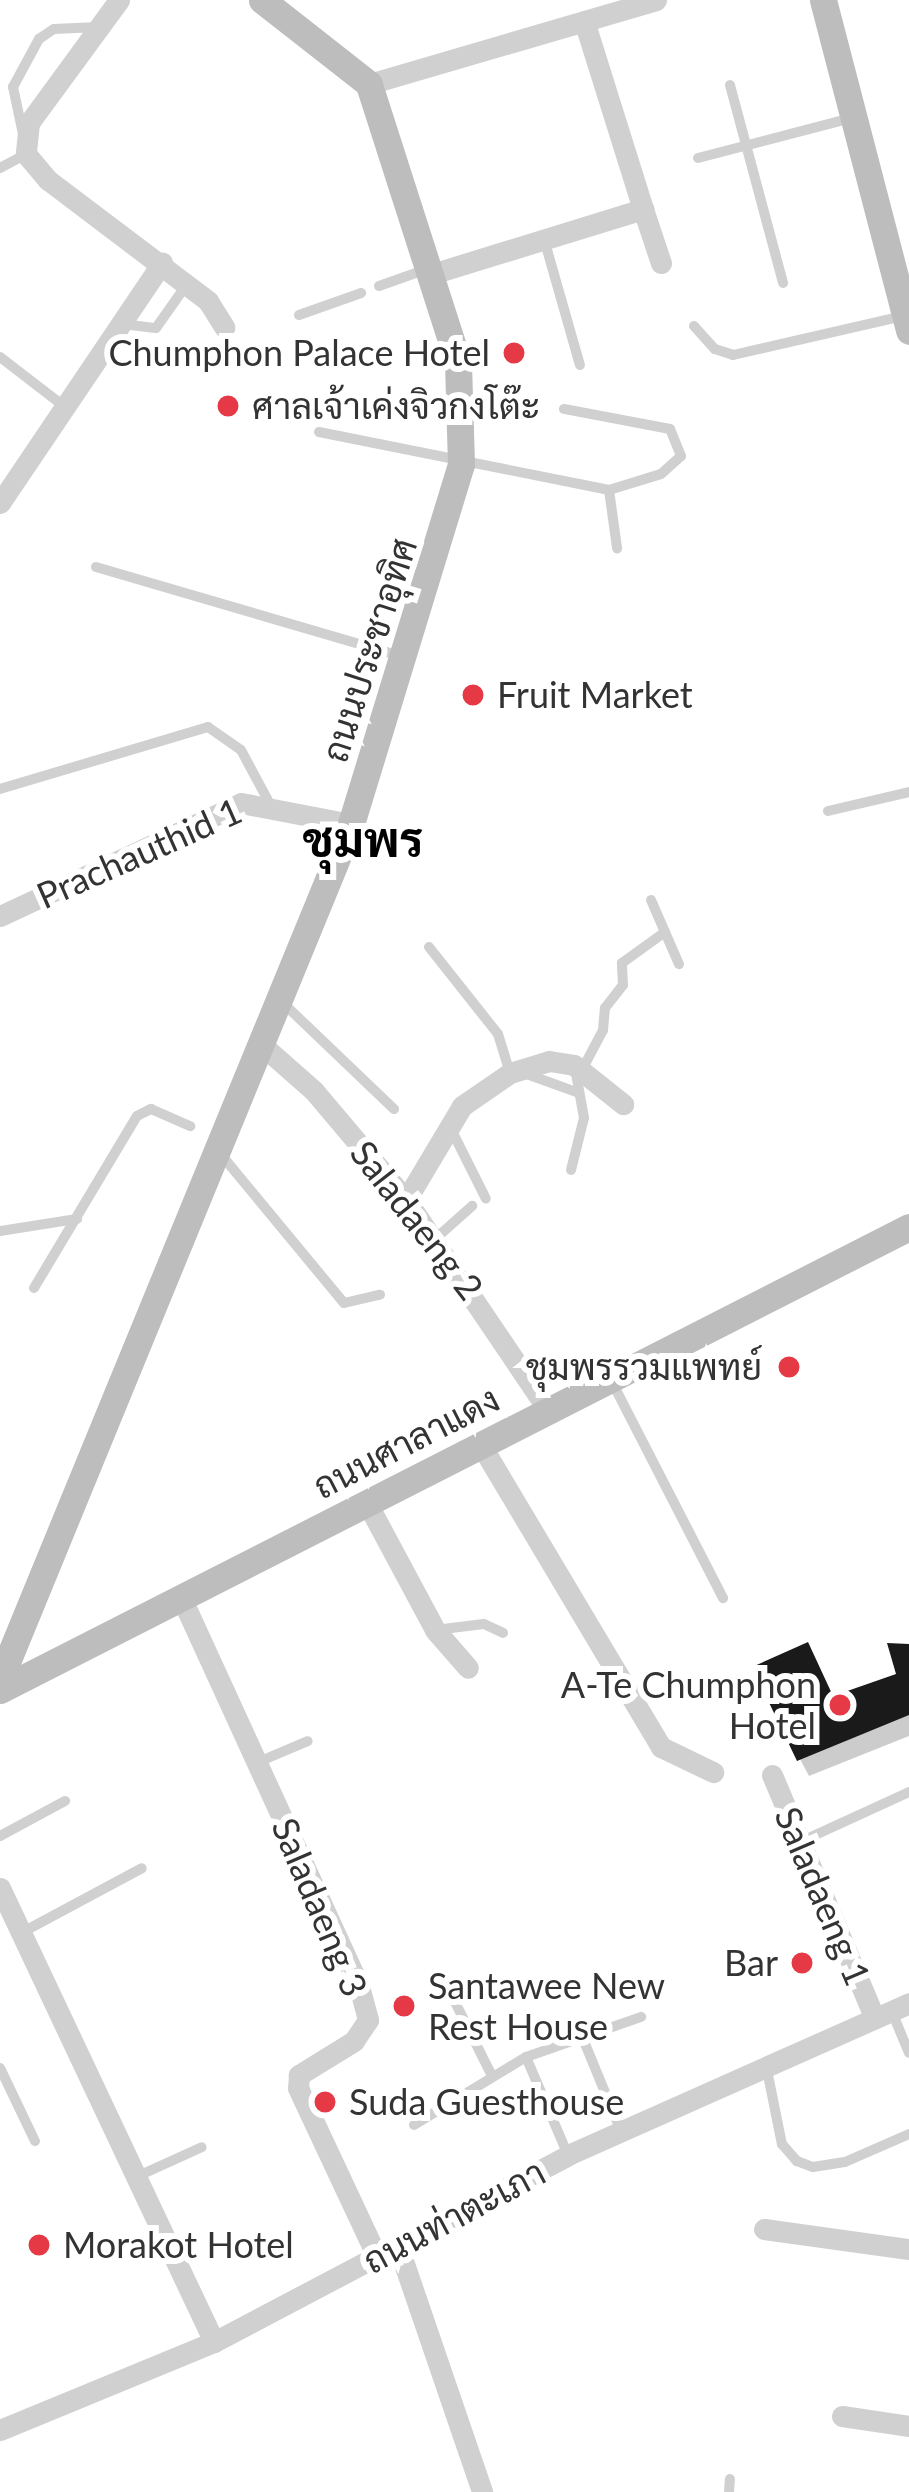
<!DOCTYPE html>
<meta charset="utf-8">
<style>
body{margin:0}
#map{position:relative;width:909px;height:2492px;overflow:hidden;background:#fff;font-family:Lato,Sarabun,sans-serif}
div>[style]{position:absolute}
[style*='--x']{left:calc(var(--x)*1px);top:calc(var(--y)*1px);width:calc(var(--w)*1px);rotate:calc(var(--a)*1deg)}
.shadow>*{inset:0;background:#0003}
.building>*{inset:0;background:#1a1a1a}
.lane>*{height:10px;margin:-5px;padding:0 5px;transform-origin:5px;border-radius:5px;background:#d0d0d0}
.street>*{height:21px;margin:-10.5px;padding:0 10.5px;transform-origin:10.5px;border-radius:10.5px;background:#d0d0d0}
.secondary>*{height:27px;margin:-13.5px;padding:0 13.5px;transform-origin:13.5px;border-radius:13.5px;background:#bdbdbd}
.dots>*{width:33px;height:33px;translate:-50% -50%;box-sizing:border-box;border:6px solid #fff;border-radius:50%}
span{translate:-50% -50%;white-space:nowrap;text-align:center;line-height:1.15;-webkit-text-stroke:12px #fff;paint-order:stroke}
.poi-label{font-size:36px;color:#333}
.right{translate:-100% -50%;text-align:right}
.left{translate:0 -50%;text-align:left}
.street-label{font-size:36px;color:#333}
.district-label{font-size:48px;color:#000;font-weight:700}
</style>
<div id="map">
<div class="shadow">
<div style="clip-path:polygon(909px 1647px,909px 1736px,809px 1776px,800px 1759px,834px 1699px,899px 1676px)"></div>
</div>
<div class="building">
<div style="clip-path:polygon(808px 1642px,833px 1696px,896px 1674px,887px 1643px,909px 1644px,909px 1715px,797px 1761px,752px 1667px)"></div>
</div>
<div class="lane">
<div style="--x:730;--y:85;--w:205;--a:75"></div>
<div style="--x:23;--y:134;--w:48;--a:-102"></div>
<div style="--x:13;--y:87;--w:55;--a:-61.6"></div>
<div style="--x:39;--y:39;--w:18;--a:-34"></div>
<div style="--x:54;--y:29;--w:44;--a:-2.6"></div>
<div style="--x:698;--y:158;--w:159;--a:-14.6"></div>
<div style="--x:0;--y:168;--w:30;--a:-28"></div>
<div style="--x:544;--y:239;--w:131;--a:74.1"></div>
<div style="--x:379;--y:286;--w:51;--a:-19.5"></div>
<div style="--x:299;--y:315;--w:66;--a:-19.5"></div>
<div style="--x:122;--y:324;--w:34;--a:7"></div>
<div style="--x:156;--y:328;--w:54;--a:-54.8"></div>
<div style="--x:694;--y:326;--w:31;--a:48"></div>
<div style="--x:715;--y:349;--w:19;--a:18"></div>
<div style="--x:733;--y:355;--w:174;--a:-12.9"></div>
<div style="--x:0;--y:357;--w:82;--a:37.6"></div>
<div style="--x:319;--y:432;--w:296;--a:11.3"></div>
<div style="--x:609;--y:490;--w:54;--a:-17.1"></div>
<div style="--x:661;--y:474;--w:27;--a:-42"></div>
<div style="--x:681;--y:456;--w:29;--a:-112"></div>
<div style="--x:670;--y:429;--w:108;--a:-169.3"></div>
<div style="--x:609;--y:490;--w:59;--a:82.1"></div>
<div style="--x:96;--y:567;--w:318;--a:16.3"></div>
<div style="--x:0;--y:789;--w:217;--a:-16.6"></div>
<div style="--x:208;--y:727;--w:40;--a:34.9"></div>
<div style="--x:241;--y:750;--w:61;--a:61.8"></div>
<div style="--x:828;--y:811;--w:83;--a:-13.2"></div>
<div style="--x:651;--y:900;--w:70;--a:66.4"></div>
<div style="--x:429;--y:947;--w:111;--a:51.6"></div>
<div style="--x:498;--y:1034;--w:41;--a:72.9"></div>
<div style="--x:282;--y:1002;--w:155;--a:43.7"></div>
<div style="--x:583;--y:1068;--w:43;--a:-62.2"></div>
<div style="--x:603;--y:1030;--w:22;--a:-85"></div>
<div style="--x:605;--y:1008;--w:29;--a:-52"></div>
<div style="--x:623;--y:985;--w:22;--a:-93"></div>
<div style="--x:622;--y:963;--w:53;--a:-35.8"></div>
<div style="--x:521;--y:1072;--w:62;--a:19.9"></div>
<div style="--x:450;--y:1127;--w:80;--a:63.4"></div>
<div style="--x:219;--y:1152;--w:196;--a:50.4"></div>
<div style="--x:344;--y:1303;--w:37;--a:-13"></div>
<div style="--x:571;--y:1170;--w:54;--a:-76"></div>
<div style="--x:584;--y:1118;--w:51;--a:-100.2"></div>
<div style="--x:0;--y:1231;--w:78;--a:-8.9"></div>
<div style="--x:435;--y:1239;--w:50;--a:-41.7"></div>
<div style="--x:34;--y:1288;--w:200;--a:-59.1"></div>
<div style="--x:137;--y:1116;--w:16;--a:-27"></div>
<div style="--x:151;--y:1109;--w:43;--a:23.6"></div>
<div style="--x:612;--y:1382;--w:243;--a:62.8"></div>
<div style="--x:435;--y:1630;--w:49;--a:-7"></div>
<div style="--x:484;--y:1624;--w:21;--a:25"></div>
<div style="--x:256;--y:1763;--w:56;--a:-22.9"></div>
<div style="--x:0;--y:1836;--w:74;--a:-28.3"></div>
<div style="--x:800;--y:1842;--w:120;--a:-24.6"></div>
<div style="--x:21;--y:1933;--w:137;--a:-28.2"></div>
<div style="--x:454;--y:2000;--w:83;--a:63.4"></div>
<div style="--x:892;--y:2012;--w:44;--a:67.5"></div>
<div style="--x:581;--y:2034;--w:105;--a:67.6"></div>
<div style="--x:526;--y:2057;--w:107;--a:66.8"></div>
<div style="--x:766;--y:2065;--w:81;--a:78.6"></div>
<div style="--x:782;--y:2144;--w:23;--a:49"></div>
<div style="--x:797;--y:2161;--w:17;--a:21"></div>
<div style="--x:813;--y:2167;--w:32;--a:-9"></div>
<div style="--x:845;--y:2162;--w:70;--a:-23.6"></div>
<div style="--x:0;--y:2068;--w:81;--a:64.4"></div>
<div style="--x:414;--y:2125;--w:131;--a:-31.3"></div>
<div style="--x:526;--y:2057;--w:122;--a:-19.2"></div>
<div style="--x:136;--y:2177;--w:72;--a:-24.4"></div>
<div style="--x:729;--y:2492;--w:13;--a:-86"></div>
</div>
<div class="street">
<div style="--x:119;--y:0;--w:152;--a:126.2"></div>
<div style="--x:29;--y:123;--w:31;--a:96"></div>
<div style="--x:26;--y:154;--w:34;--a:50"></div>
<div style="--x:48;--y:180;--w:201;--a:37.1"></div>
<div style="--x:208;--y:301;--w:31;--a:58"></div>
<div style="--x:369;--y:84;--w:299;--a:-16.3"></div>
<div style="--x:643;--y:209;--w:57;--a:71.6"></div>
<div style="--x:435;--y:273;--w:218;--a:-17.1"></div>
<div style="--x:643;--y:209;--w:197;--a:-107.4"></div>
<div style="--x:0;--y:503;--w:290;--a:-56"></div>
<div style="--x:0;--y:916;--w:266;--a:-25.1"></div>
<div style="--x:241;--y:803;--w:112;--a:10.8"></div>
<div style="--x:263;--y:1046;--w:68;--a:41.4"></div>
<div style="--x:314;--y:1091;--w:143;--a:49.8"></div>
<div style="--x:406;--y:1200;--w:254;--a:55.9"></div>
<div style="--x:406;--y:1200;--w:109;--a:-59.2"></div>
<div style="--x:462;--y:1106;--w:58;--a:-34.5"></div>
<div style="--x:510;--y:1073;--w:41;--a:-17.1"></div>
<div style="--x:549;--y:1061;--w:25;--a:9"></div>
<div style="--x:574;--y:1065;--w:63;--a:38.5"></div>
<div style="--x:481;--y:1445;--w:352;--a:59.2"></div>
<div style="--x:661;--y:1747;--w:58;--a:25.7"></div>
<div style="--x:367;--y:1503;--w:144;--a:61.8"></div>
<div style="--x:435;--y:1630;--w:50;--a:49"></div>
<div style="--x:181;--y:1597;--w:428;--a:65.4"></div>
<div style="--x:359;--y:1986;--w:35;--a:75"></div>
<div style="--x:368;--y:2020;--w:25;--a:124"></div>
<div style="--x:354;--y:2041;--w:65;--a:148.3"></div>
<div style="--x:299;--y:2075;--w:13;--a:94"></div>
<div style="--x:298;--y:2088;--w:187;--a:64.9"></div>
<div style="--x:772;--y:1775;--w:263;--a:67.1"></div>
<div style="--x:0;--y:1888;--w:502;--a:64.76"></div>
<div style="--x:764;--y:2229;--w:146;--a:7.9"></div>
<div style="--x:398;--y:2246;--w:260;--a:71.1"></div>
<div style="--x:842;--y:2416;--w:68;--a:8.5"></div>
<div style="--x:0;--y:2430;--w:231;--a:-22.4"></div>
<div style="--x:214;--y:2342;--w:400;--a:-27.8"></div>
<div style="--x:568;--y:2155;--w:373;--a:-24"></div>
</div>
<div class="secondary">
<div style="--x:823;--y:0;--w:342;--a:75.4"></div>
<div style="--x:0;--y:1679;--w:924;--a:-67.68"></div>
<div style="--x:351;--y:824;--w:376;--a:-73"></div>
<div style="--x:461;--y:464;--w:102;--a:-91.7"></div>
<div style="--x:458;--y:362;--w:292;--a:-107.8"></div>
<div style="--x:369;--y:84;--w:136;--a:-141.9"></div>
<div style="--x:0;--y:1690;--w:1020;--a:-26.99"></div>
</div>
<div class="dots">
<div style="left:514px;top:353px;background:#e63946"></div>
<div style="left:228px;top:406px;background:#e63946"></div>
<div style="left:473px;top:695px;background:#e63946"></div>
<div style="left:789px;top:1367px;background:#e63946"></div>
<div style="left:840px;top:1705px;background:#e63946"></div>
<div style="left:802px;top:1963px;background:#e63946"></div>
<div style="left:404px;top:2006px;background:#e63946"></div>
<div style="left:325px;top:2102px;background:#e63946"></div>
<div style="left:39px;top:2245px;background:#e63946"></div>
</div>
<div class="poi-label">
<span class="right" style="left:490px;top:353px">Chumphon Palace Hotel</span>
<span class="left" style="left:252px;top:406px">ศาลเจ้าเค่งจิวกงโต๊ะ</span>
<span class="left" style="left:497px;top:695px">Fruit Market</span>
<span class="right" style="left:762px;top:1367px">ชุมพรรวมแพทย์</span>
<span class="right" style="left:816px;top:1705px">A-Te Chumphon<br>Hotel</span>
<span class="right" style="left:778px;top:1963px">Bar</span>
<span class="left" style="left:428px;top:2006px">Santawee New<br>Rest House</span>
<span class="left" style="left:349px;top:2102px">Suda Guesthouse</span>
<span class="left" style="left:63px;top:2245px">Morakot Hotel</span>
</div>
<div class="street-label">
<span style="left:369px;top:650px;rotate:-72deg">ถนนประชาอุทิศ</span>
<span style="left:139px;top:853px;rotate:-24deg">Prachauthid 1</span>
<span style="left:417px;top:1220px;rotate:52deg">Saladaeng 2</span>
<span style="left:406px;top:1442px;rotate:-27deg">ถนนศาลาแดง</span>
<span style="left:823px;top:1896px;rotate:67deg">Saladaeng 1</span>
<span style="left:320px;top:1907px;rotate:67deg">Saladaeng 3</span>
<span style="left:454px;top:2216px;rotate:-28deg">ถนนท่าตะเภา</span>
</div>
<div class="district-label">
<span style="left:363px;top:839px">ชุมพร</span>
</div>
</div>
